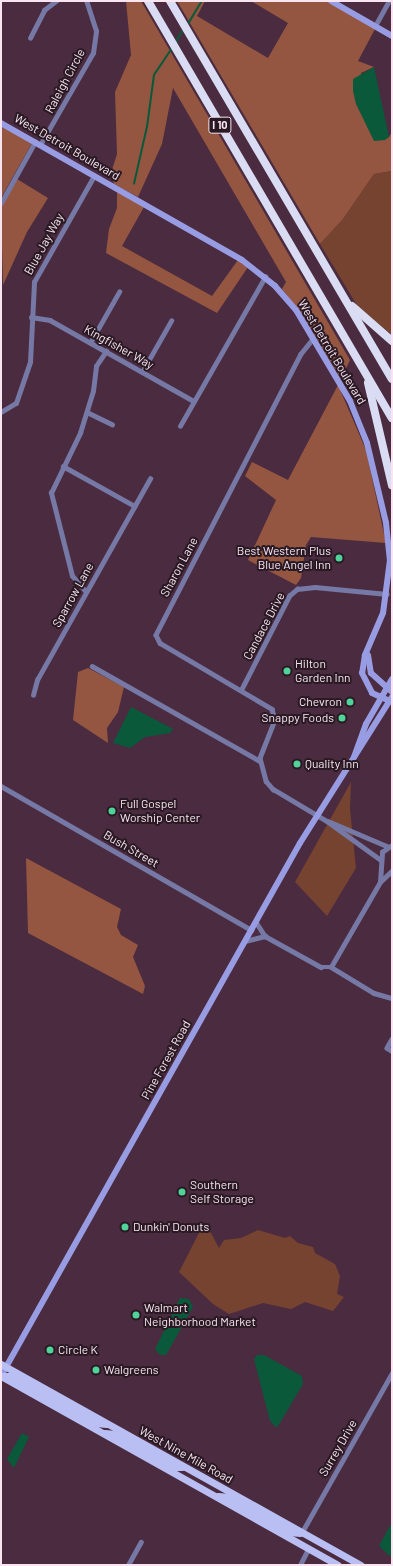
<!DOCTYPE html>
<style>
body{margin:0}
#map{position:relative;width:393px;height:1566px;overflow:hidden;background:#4b2b40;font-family:Barlow,sans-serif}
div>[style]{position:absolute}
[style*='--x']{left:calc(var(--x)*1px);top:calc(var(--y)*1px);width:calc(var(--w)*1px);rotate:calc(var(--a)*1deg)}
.green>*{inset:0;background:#764330}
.forest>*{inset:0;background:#945640}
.water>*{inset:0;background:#0a593b}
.stream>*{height:1.5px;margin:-0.75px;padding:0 0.75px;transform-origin:0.75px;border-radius:0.75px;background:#0a593b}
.street>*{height:4.5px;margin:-2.25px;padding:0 2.25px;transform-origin:2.25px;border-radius:2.25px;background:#7679a5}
.secondary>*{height:6px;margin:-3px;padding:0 3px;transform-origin:3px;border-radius:3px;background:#989de3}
.primary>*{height:7px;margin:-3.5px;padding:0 3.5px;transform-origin:3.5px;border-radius:3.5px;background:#b9bef3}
.highway>*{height:8px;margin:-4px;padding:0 4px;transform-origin:4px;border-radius:4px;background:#d9dcf2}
.dots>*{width:11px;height:11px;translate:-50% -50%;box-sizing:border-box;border:2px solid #281923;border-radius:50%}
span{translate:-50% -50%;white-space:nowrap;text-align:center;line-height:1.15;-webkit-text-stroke:4px #281923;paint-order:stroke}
.shield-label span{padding:1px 3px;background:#281923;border:1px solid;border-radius:3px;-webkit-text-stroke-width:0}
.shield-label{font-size:11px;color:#f9e4f1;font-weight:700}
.street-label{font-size:12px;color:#f9e4f1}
.poi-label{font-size:12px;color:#f9e4f1}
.right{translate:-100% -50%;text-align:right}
.left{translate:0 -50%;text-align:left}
.frame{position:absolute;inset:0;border:2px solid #f9e4f1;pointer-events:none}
</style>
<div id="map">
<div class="green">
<div style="clip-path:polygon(392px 171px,392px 335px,358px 307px,320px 244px,343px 219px,374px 174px)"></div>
<div style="clip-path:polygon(351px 782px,350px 809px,356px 868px,327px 916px,295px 882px)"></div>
<div style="clip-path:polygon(202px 1227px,211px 1233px,219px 1248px,224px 1240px,241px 1238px,258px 1230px,285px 1238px,290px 1236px,298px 1243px,313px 1247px,315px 1253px,335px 1264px,340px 1276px,337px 1294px,344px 1297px,333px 1311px,305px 1302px,291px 1309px,263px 1303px,229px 1314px,213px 1304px,179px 1272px)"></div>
</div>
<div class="forest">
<div style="clip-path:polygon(126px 1px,141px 1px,350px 360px,341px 379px,303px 316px,282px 289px,286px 282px,173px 88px,162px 144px,138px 197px,114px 184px,111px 173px,117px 154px,115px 92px,131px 55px)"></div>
<div style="clip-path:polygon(177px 1px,205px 1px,197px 16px,268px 58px,288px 23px,251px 1px,326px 1px,375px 29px,358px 61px,374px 67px,361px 73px,367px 126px,374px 140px,389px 137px,392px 132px,392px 171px,374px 174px,343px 219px,320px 244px)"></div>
<div style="clip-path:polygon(1px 126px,32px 143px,1px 198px)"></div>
<div style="clip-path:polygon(17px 179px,48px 198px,27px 232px,3px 285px,1px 207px)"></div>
<div style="clip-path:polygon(117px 192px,144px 207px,122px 246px,212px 296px,238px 260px,248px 267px,217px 313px,106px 253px,109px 229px,117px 208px)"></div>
<div style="clip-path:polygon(338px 385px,366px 450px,386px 543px,311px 537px,306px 545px,301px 578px,296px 585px,248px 560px,276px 500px,245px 476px,252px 462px,288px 480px)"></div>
<div style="clip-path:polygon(88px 668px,124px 687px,118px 712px,107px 728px,108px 743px,73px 720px,78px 672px)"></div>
<div style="clip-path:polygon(26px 858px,121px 909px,117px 927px,121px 935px,138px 945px,133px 957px,145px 986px,143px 994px,28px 933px)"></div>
</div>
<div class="water">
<div style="clip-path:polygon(374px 67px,389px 137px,385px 140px,374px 141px,356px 104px,353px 91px,353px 79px)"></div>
<div style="clip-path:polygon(131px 707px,173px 729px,170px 733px,145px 737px,130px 748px,113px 743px)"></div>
<div style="clip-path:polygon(180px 1298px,189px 1299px,193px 1307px,166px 1355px,160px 1355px,155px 1349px)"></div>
<div style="clip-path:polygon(257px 1355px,264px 1355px,302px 1376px,303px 1384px,277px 1428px,270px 1421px,254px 1359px)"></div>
<div style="clip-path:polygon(22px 1433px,29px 1437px,14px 1468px,7px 1459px)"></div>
<div style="clip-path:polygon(392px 1522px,392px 1558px,379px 1546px)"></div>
</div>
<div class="stream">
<div style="--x:188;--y:24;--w:27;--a:-59"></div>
<div style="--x:176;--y:42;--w:14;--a:-60"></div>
<div style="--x:134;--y:184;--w:58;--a:-77.2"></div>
<div style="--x:147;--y:127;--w:52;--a:-82.3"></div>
<div style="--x:154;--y:75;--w:34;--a:-56"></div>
</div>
<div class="street">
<div style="--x:375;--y:26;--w:29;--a:-61"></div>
<div style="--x:30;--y:38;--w:31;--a:-63"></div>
<div style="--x:44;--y:10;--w:15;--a:-37"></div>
<div style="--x:40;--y:145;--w:106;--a:-60.1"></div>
<div style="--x:93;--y:53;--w:22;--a:-82"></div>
<div style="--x:96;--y:31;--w:32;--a:-108"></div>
<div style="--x:1;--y:203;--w:70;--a:-60.9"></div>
<div style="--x:31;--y:317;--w:19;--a:9"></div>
<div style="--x:50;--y:320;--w:165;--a:29.4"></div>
<div style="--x:314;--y:338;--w:21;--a:129"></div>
<div style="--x:301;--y:354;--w:316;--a:117.3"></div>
<div style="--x:156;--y:635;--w:9;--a:63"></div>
<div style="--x:160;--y:643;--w:130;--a:30.5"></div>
<div style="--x:272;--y:709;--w:11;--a:75"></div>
<div style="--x:275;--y:720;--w:41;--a:111.5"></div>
<div style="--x:260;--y:758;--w:24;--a:75"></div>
<div style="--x:266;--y:781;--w:11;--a:49"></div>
<div style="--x:273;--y:789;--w:63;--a:30.7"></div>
<div style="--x:327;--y:821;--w:67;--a:35.8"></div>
<div style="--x:90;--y:343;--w:59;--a:-60.4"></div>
<div style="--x:142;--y:372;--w:59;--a:-60.4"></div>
<div style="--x:1;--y:412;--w:17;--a:-31"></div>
<div style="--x:16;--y:403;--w:43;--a:-71.1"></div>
<div style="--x:30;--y:362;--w:80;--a:-87.1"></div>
<div style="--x:34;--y:282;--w:122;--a:-60.5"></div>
<div style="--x:87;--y:412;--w:28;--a:26"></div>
<div style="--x:180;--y:426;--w:172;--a:-60.3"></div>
<div style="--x:63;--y:466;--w:82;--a:29.1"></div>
<div style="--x:86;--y:592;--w:21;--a:-131"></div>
<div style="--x:72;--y:576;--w:86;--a:-104.2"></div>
<div style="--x:51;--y:493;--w:67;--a:-64.2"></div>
<div style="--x:80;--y:433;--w:44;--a:-72.8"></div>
<div style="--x:93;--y:391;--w:25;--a:-83"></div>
<div style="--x:96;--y:366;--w:18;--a:-56"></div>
<div style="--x:92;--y:666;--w:193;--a:29.5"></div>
<div style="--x:241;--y:690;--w:106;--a:-62.9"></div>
<div style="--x:289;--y:596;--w:11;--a:-41"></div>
<div style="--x:297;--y:589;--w:18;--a:-6"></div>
<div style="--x:315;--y:587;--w:72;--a:5.6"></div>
<div style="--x:33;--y:695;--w:16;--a:-75"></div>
<div style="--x:37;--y:680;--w:231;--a:-60.7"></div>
<div style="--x:1;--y:786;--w:289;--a:29.9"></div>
<div style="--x:328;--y:821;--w:64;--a:23"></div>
<div style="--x:380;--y:882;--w:30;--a:-86"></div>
<div style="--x:382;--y:852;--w:12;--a:-35"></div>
<div style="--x:256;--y:922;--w:17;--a:57"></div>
<div style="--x:265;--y:936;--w:64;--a:29"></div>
<div style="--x:321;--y:967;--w:10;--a:0"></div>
<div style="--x:331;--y:967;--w:50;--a:31.2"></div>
<div style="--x:374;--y:993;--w:19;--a:16"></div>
<div style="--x:245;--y:941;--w:21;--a:-14"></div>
<div style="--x:331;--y:967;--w:98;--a:-60"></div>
<div style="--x:380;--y:882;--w:16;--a:-43"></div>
<div style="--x:392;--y:1039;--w:10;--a:119"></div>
<div style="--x:387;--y:1048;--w:6;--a:31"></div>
<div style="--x:302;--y:1532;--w:183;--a:-60.5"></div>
<div style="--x:128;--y:1565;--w:26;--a:-61"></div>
<div style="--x:300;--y:1565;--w:18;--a:-63"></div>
</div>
<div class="secondary">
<div style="--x:331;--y:1;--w:70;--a:29.8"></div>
<div style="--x:1;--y:123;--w:277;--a:29.6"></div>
<div style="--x:242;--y:260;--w:42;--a:38.2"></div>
<div style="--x:275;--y:286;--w:32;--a:49"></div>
<div style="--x:296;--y:310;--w:106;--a:59.3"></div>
<div style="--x:350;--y:401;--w:45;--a:68"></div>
<div style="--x:367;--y:443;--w:82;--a:76.6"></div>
<div style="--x:386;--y:523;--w:37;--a:84"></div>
<div style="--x:390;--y:560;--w:53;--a:97.5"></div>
<div style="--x:383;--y:613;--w:46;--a:113.2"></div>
<div style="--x:365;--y:655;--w:18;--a:99"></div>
<div style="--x:362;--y:673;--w:22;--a:63"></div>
<div style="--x:372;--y:693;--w:20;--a:24"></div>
<div style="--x:368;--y:655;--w:18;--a:81"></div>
<div style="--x:371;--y:673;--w:28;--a:42"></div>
<div style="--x:354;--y:757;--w:35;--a:-70"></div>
<div style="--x:366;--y:724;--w:52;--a:-60"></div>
<div style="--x:1;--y:1376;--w:611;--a:-60.71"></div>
<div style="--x:300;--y:843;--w:173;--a:-57.8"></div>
</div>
<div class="primary">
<div style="--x:1;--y:1364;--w:412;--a:29.2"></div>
<div style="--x:1;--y:1376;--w:386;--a:29.3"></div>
<div style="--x:1;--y:1376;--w:10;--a:0"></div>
<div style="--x:11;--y:1376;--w:97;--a:28.9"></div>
<div style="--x:96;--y:1423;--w:10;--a:6"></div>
<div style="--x:105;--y:1433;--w:10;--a:6"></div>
<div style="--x:115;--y:1434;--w:68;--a:28.8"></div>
<div style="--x:175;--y:1467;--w:7;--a:0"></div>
<div style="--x:218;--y:1496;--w:11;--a:5"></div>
<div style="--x:229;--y:1497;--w:69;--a:30.3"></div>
<div style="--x:289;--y:1532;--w:11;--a:5"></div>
</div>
<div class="highway">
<div style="--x:148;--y:1;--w:483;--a:59.7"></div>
<div style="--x:170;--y:1;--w:438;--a:59.6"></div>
<div style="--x:352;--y:306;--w:53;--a:41.2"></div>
<div style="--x:368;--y:383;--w:105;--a:76.8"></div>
</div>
<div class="dots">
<div style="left:339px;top:558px;background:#50d398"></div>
<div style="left:287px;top:671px;background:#50d398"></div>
<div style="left:350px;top:702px;background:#50d398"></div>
<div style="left:342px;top:718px;background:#50d398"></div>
<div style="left:297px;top:764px;background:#50d398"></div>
<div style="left:112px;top:811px;background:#50d398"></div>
<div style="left:182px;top:1192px;background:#50d398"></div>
<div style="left:125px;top:1227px;background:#50d398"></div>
<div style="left:136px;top:1315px;background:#50d398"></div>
<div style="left:50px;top:1350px;background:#50d398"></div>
<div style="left:96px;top:1370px;background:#50d398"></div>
</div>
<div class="shield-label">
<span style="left:220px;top:125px">I 10</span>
</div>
<div class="street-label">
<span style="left:65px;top:81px;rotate:-62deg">Raleigh Circle</span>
<span style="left:67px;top:147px;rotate:30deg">West Detroit Boulevard</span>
<span style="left:44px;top:244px;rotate:-61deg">Blue Jay Way</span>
<span style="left:119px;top:347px;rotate:29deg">Kingfisher Way</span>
<span style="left:332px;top:352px;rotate:59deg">West Detroit Boulevard</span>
<span style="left:179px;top:567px;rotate:-62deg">Sharon Lane</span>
<span style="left:73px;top:595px;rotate:-61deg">Sparrow Lane</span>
<span style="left:264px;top:626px;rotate:-62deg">Candace Drive</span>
<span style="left:131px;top:849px;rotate:30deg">Bush Street</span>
<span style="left:166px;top:1060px;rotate:-61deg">Pine Forest Road</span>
<span style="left:338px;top:1448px;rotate:-60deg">Surrey Drive</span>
<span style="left:186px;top:1455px;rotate:29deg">West Nine Mile Road</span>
</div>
<div class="poi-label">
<span class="right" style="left:331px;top:558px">Best Western Plus<br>Blue Angel Inn</span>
<span class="left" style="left:295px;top:671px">Hilton<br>Garden Inn</span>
<span class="right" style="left:342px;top:702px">Chevron</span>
<span class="right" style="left:334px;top:718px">Snappy Foods</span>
<span class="left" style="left:305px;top:764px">Quality Inn</span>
<span class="left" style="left:120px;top:811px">Full Gospel<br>Worship Center</span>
<span class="left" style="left:190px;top:1192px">Southern<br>Self Storage</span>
<span class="left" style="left:133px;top:1227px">Dunkin' Donuts</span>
<span class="left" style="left:144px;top:1315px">Walmart<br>Neighborhood Market</span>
<span class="left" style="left:58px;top:1350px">Circle K</span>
<span class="left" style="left:104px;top:1370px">Walgreens</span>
</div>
<div class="frame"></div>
</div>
